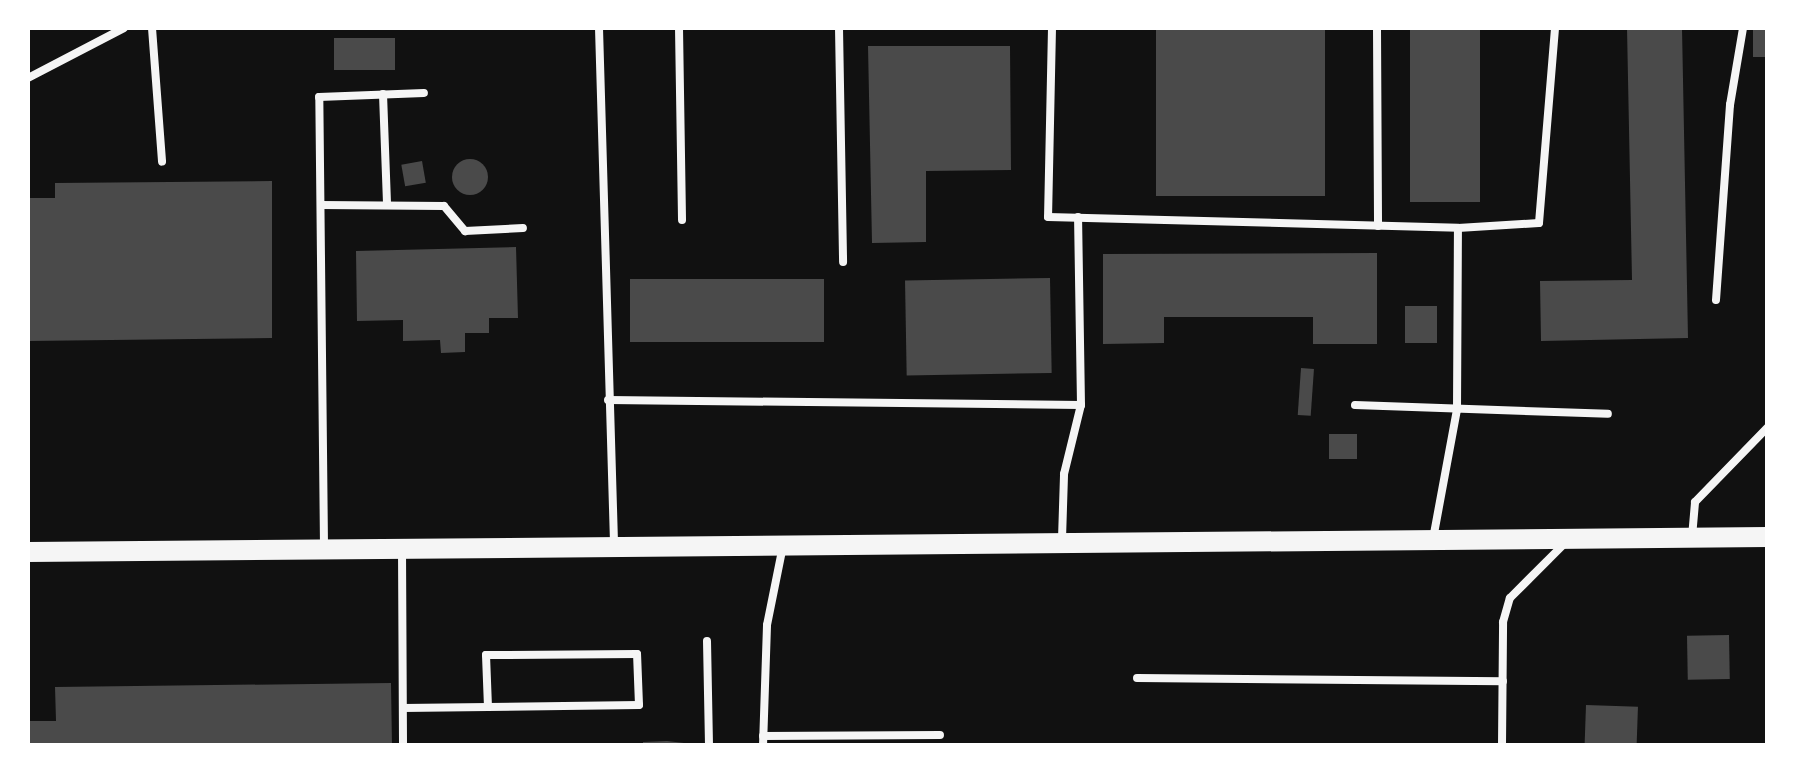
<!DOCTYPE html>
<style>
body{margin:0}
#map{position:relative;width:1795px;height:773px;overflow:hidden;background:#111;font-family:"Source Serif 4",serif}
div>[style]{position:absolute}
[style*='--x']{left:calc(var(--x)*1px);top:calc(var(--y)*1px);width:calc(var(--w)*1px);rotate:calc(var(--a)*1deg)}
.building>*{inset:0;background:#4a4a4a;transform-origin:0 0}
.round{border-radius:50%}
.service>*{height:8px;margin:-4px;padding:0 4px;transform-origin:4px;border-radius:4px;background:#f5f5f5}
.secondary>*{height:20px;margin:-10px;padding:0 10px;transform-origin:10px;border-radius:10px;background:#f5f5f5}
span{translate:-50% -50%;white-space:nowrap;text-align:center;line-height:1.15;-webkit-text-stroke:10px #fff;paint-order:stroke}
.frame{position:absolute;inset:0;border:30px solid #fff;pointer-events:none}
</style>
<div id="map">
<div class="building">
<div style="left:1156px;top:28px;width:169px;height:168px"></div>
<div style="left:1410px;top:28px;width:70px;height:174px"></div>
<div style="clip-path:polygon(1627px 28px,1682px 28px,1688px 338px,1541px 341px,1540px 281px,1632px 280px)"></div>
<div style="left:1753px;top:28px;width:15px;height:29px"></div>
<div style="left:334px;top:38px;width:61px;height:32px"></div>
<div style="clip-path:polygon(868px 46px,1010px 46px,1011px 170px,926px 171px,926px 242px,872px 243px)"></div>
<div class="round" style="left:452px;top:159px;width:36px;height:36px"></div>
<div style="left:422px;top:161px;width:22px;height:21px;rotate:80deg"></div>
<div style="clip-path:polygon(272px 181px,272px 338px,28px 341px,28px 198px,55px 198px,55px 183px)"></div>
<div style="clip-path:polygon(516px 247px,518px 318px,489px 318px,489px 333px,465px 333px,465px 352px,441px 353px,440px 340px,403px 341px,403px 320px,357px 321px,356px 251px)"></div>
<div style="clip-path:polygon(1377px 253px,1377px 344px,1313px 344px,1313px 317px,1164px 317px,1164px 343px,1103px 344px,1103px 254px)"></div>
<div style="left:1050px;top:278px;width:95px;height:145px;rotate:89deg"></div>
<div style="left:824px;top:279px;width:63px;height:194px;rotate:90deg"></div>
<div style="left:1405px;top:306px;width:32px;height:37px"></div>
<div style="left:1301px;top:368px;width:13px;height:47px;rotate:4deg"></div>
<div style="left:1329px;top:434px;width:28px;height:25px"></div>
<div style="left:1729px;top:635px;width:44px;height:42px;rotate:89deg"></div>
<div style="clip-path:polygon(391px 683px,392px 746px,28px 746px,28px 721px,56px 721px,55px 687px)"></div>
<div style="left:1586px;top:705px;width:52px;height:41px;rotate:2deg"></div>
<div style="clip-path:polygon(643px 742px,667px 741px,684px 743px,643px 746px)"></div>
</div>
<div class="service">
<div style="--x:152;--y:28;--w:134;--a:85.7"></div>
<div style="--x:599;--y:28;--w:515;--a:88.33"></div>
<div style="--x:679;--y:28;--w:192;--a:89.1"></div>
<div style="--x:839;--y:28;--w:234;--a:89"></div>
<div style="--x:1052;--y:28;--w:189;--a:91.2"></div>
<div style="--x:1048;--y:217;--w:410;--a:1.5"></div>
<div style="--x:1458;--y:228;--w:81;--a:-3.5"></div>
<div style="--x:1539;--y:223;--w:196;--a:-85.3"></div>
<div style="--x:1377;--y:28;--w:198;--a:89.7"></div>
<div style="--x:28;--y:78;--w:108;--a:-27.5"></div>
<div style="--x:383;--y:94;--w:111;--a:87.9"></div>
<div style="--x:321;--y:205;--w:123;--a:0.5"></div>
<div style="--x:444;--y:206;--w:33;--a:50"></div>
<div style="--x:465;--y:231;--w:58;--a:-3"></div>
<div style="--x:1716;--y:300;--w:196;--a:-85.9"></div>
<div style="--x:1730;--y:105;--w:78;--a:-80.4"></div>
<div style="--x:608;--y:400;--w:473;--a:0.6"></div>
<div style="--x:1355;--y:405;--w:253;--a:2"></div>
<div style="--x:1692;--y:537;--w:35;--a:-85"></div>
<div style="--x:1695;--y:502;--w:105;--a:-45.8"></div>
<div style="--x:1062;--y:539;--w:65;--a:-88.2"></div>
<div style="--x:1064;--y:474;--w:71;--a:-76.2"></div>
<div style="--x:1081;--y:405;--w:188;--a:-90.9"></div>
<div style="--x:1433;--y:539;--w:131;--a:-79.5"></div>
<div style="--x:1457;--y:410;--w:182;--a:-89.7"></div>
<div style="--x:324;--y:546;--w:449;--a:-90.6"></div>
<div style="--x:319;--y:97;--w:105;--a:-2.2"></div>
<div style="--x:402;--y:550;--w:196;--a:89.7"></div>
<div style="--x:707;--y:641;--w:105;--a:88.9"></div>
<div style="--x:1137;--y:678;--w:366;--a:0.5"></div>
<div style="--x:403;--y:708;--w:85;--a:-0.7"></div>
<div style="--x:488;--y:707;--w:151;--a:-0.8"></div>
<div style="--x:639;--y:705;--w:51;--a:-92.2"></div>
<div style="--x:637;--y:654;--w:151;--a:179.6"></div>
<div style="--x:486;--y:655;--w:52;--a:87.8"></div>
<div style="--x:763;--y:736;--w:177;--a:-0.3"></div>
<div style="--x:763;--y:746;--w:121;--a:-88.1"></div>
<div style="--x:767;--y:625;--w:81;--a:-78.6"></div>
<div style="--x:1502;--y:746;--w:124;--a:-89.5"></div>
<div style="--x:1503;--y:622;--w:25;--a:-74"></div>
<div style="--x:1510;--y:598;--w:81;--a:-45"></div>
</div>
<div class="secondary">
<div style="--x:28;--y:552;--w:1740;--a:-0.49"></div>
</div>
<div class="frame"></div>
</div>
